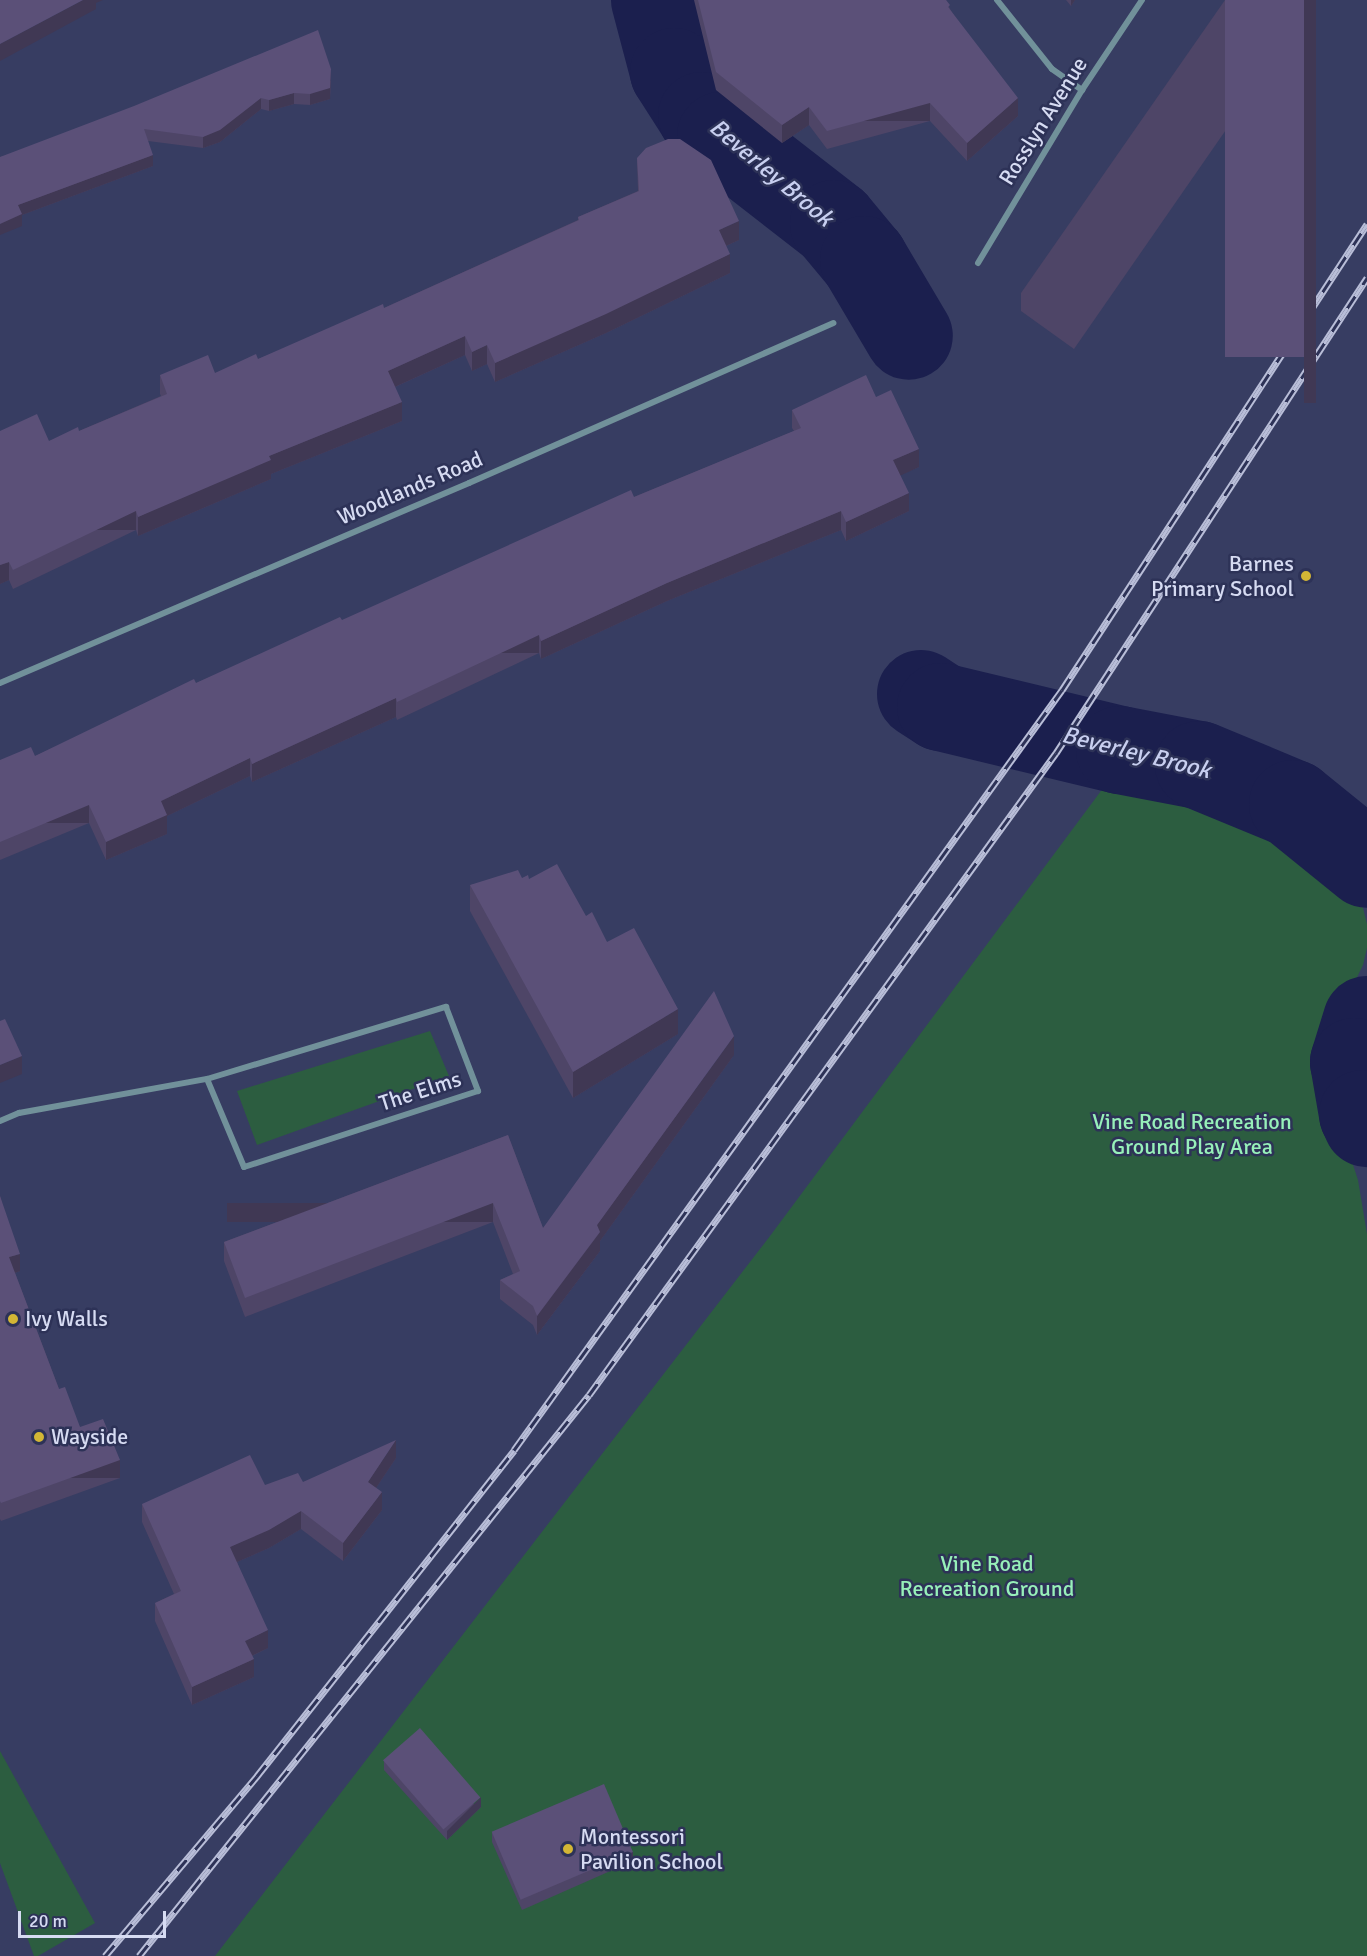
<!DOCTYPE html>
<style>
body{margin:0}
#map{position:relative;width:1367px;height:1956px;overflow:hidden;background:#373d62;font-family:Signika,sans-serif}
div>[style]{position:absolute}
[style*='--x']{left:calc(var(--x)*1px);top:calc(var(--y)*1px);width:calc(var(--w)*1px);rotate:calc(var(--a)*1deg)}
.green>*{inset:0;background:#2c5d40}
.river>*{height:88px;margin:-44px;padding:0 44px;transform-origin:44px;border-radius:44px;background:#1b1f4e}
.street>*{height:6px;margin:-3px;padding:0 3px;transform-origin:3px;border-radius:3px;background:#71919a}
.rail>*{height:7px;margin-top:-3.5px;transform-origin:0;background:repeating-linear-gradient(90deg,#2d3257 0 14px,#b9bed8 0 28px);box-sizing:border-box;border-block:2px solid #b9bed8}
.wall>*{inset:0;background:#4e4567}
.shaded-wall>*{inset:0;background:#403854;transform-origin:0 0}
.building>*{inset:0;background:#5b5078;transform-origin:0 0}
.dots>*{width:16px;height:16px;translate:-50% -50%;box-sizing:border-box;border:3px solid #2d3257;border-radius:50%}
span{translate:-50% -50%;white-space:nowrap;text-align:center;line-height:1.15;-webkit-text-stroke:5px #2d3257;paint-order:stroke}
.street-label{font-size:22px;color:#d6dbf2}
.poi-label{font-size:22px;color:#d6dbf2}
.right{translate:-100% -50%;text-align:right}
.left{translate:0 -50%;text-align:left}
.park-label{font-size:22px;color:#97f0b9}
.water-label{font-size:24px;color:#c8cff0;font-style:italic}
.scale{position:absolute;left:18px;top:1911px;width:148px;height:27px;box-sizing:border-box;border:3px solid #d6dbf2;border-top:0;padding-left:8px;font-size:18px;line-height:21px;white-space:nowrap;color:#d6dbf2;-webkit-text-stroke:4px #2d3257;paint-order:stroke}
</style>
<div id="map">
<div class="green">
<div style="clip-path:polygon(1118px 768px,1226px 796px,1298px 836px,1329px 862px,1362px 904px,1367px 924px,1367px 948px,1363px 965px,1328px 1037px,1331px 1098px,1358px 1180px,1367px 1234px,1367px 1956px,215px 1956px,770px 1236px)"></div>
<div style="clip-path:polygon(430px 1031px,449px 1076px,257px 1145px,237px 1091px)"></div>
<div style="clip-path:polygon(0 1751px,95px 1923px,38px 1956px,34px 1956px,0 1863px)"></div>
</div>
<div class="river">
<div style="--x:655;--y:0;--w:74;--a:75.2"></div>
<div style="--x:674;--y:72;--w:52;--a:57.5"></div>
<div style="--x:702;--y:116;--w:28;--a:46"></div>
<div style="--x:721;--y:136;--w:143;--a:37.9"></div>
<div style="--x:834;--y:224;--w:47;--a:50.2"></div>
<div style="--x:864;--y:260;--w:88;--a:59.4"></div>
<div style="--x:921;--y:694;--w:24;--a:33"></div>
<div style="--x:941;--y:707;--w:184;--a:13.5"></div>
<div style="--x:1120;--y:750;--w:80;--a:10.8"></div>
<div style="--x:1199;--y:765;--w:102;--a:22.5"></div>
<div style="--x:1293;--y:804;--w:95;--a:39"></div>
<div style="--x:1367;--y:1020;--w:44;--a:107.2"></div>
<div style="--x:1354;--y:1062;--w:53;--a:80.2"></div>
<div style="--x:1363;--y:1114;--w:10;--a:66"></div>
</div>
<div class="street">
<div style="--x:997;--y:0;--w:88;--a:51.4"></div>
<div style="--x:1052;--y:69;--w:37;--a:35"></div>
<div style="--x:978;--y:263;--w:202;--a:-59"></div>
<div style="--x:1082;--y:90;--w:108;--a:-56.3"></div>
<div style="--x:0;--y:683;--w:510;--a:-23.1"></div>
<div style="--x:469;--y:483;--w:398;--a:-23.7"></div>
<div style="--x:0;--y:1121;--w:21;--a:-23"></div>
<div style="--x:19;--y:1113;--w:191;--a:-10.3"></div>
<div style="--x:207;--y:1079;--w:250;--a:-16.8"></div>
<div style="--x:446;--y:1007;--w:90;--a:69.1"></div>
<div style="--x:478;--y:1091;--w:246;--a:162"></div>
<div style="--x:244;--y:1167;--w:95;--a:-112.8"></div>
</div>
<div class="rail">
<div style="--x:105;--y:1956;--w:236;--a:-49.8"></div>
<div style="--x:257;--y:1776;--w:415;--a:-51.7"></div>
<div style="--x:514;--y:1450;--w:937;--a:-54.21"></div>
<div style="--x:1062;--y:690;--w:557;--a:-56.79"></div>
<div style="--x:139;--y:1956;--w:719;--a:-51.27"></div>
<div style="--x:589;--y:1395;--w:794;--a:-53.97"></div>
<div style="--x:1056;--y:753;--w:568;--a:-56.79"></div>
</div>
<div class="wall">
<div style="clip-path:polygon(694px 0,946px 0,950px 9px,1018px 116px,967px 161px,930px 121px,827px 149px,809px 125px,782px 143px,716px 90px)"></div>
<div style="clip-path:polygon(1066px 0,1075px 0,1071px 6px)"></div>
<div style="clip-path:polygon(1225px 0,1316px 0,1074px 349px,1021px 311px,1021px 293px)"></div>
<div style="clip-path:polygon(331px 81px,330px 99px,310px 105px,294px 104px,269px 111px,261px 109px,220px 142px,203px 148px,148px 141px,153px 166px,22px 215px,22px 226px,0 157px)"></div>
<div style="clip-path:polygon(637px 158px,739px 240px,726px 246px,730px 273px,606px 333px,495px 382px,487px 364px,472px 371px,465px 355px,395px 387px,402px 421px,271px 474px,271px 479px,138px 536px,136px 530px,13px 589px,9px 580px,0 584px,0 431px,49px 441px,79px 431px,161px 396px,160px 394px,160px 375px,215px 373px,258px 359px,384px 308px,578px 220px,578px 217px,638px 191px)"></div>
<div style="clip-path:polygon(876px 397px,919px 467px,900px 475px,909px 511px,846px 541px,841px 530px,667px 601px,541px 659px,539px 653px,397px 720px,396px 717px,252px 782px,250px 776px,167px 816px,167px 834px,106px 860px,89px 823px,0 860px,0 760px,35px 756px,196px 683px,634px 497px,794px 431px,792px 428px,792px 410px)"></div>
<div style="clip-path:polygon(522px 878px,586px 916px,607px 942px,678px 1034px,573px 1098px,470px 911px,470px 885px)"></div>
<div style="clip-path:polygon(734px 1055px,600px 1241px,600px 1251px,537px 1335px,533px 1325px,500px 1299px,500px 1280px,513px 1274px,493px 1222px,245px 1317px,224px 1261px,224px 1242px,508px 1135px,543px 1228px)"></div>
<div style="clip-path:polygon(0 1196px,20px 1271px,15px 1273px,59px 1389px,80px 1427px,120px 1478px,1px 1521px,0 1519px)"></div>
<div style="clip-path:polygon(396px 1458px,376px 1488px,382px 1510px,343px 1561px,301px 1529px,269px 1548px,237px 1562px,268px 1648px,252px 1656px,254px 1677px,192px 1705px,155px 1621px,155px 1603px,174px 1594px,142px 1522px,142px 1504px,265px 1485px,303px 1482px)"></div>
<div style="clip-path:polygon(384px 1761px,481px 1807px,447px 1840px,384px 1770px)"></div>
<div style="clip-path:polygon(492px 1833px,633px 1861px,522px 1910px,492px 1842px)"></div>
</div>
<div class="shaded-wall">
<div style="clip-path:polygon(83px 0,103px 0,96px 3px,96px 9px,0 61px,0 44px)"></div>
<div style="clip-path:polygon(1071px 0,1075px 0,1071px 6px)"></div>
<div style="left:1304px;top:0;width:12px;height:403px"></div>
<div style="clip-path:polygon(331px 69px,330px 99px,310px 105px,310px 94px)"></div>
<div style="clip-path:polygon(294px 93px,294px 104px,269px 111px,269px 100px)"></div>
<div style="clip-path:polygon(261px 98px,261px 109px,220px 142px,203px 148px,203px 137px)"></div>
<div style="clip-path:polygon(1018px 98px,1018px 116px,967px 161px,967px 143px)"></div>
<div style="left:930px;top:103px;width:18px;height:107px;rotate:90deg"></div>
<div style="clip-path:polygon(809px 107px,809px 125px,782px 143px,782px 125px)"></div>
<div style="clip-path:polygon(153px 155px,153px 166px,22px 215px,22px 226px,0 235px,0 224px,18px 205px)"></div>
<div style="clip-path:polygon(739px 221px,739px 240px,719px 249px,719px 230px)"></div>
<div style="clip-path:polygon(730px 254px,730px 273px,606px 333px,495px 382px,495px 363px)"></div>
<div style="clip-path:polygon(465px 336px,465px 355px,388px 390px,388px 371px)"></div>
<div style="clip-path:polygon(487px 345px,487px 364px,472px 371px,472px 352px)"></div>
<div style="clip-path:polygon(402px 402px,402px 421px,271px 474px,271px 479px,138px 536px,138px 517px,269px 456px)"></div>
<div style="clip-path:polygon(919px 449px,919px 467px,893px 479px,893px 460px)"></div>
<div style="clip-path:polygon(909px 493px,909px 511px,846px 541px,846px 522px)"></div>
<div style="left:136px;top:511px;width:19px;height:136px;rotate:90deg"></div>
<div style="clip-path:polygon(841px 511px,841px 530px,667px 601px,541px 659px,541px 641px,667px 583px)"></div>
<div style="clip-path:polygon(9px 562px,9px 580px,0 584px,0 565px)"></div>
<div style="left:539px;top:635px;width:18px;height:157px;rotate:90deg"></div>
<div style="clip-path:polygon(396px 698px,396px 717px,252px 782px,252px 764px)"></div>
<div style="clip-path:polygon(250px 758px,250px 776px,167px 816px,167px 834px,106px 860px,106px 842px,161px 801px)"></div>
<div style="left:89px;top:805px;width:18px;height:96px;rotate:90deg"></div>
<div style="clip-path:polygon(678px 1009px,678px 1034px,573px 1098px,573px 1072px)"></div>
<div style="clip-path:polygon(734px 1036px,734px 1055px,600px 1241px,600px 1251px,537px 1335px,537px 1316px,597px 1225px)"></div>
<div style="clip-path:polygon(22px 1056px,22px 1074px,0 1083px,0 1065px)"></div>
<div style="left:493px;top:1203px;width:19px;height:266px;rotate:90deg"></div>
<div style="clip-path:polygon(20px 1254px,20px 1271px,9px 1275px,9px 1257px)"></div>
<div style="clip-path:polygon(396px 1440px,396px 1458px,368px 1500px,368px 1482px)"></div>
<div style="left:120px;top:1460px;width:18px;height:127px;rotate:90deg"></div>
<div style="clip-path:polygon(382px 1492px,382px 1510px,343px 1561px,343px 1543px)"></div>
<div style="clip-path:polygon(301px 1511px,301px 1529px,269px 1548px,230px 1565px,230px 1547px)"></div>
<div style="clip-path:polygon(268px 1630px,268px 1648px,245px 1659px,245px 1641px)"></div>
<div style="clip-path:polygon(254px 1659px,254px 1677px,192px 1705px,192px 1687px)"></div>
<div style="clip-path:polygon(481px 1797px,481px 1807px,447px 1840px,447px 1831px)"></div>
<div style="left:633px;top:1852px;width:9px;height:121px;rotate:90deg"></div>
</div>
<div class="building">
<div style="clip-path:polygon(0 0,83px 0,0 44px)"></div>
<div style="clip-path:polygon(698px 0,946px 0,950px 5px,948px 7px,1018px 98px,967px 143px,930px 103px,827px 131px,809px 107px,782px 125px,716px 72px)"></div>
<div style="left:1225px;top:0;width:79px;height:357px"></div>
<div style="clip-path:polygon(318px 30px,331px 69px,330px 88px,310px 94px,294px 93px,269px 100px,261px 98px,220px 130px,203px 137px,144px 129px,153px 155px,18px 205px,22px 214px,0 224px,0 157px,134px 106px)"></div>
<div style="clip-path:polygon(668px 139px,680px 139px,711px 160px,739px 221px,719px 230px,730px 254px,606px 314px,495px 363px,487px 345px,472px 352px,465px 336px,388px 371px,402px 402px,269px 456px,271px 460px,138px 517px,136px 511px,13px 570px,9px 562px,0 565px,0 431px,37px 414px,49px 441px,78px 427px,79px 431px,167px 394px,160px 375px,208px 355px,215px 373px,256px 354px,258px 359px,383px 304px,384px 308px,579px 220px,578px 217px,639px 191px,637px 158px,646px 148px)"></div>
<div style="clip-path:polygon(866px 375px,876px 397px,891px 390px,919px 449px,893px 460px,909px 493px,846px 522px,841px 511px,667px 583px,541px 641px,539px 635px,397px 702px,396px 698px,252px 764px,250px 758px,161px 801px,167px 815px,106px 842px,89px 805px,0 842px,0 760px,31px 747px,35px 756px,194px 679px,196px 683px,340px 617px,342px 620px,631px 490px,634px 497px,801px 428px,792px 410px)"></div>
<div style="clip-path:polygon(557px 864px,586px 916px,592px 912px,607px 942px,634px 928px,678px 1009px,573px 1072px,470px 885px,518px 870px,522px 878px,528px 875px,529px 879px)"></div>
<div style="clip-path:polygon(714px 991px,734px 1036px,597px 1225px,600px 1232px,537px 1316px,533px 1306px,500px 1280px,520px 1271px,493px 1203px,245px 1298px,224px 1242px,508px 1135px,543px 1228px)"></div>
<div style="clip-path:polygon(5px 1019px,22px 1056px,0 1065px,0 1021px)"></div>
<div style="clip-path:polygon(0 1196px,20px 1254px,9px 1257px,59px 1389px,65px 1387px,80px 1427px,103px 1419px,120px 1460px,1px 1503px,0 1501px)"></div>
<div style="clip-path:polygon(396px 1440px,368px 1482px,382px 1492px,343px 1543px,301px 1511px,269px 1530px,230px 1547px,268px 1630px,245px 1641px,254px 1659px,192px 1687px,155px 1603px,181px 1591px,142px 1504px,250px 1455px,265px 1485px,298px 1473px,303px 1482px)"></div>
<div style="left:420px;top:1728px;width:92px;height:49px;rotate:49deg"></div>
<div style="left:604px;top:1784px;width:74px;height:122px;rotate:67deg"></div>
</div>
<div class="dots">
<div style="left:1306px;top:576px;background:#d3b635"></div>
<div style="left:13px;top:1319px;background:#d3b635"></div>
<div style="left:39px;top:1437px;background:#d3b635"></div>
<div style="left:568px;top:1849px;background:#d3b635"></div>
</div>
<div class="street-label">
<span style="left:1043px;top:121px;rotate:-58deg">Rosslyn Avenue</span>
<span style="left:410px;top:488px;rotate:-23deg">Woodlands Road</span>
<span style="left:420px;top:1091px;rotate:-18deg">The Elms</span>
</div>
<div class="poi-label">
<span class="right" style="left:1294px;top:576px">Barnes<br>Primary School</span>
<span class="left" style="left:25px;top:1319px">Ivy Walls</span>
<span class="left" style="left:51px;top:1437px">Wayside</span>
<span class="left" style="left:580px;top:1849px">Montessori<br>Pavilion School</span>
</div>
<div class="park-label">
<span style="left:1192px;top:1134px">Vine Road Recreation<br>Ground Play Area</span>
<span style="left:987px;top:1576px">Vine Road<br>Recreation Ground</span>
</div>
<div class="water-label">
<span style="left:771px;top:173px;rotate:40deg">Beverley Brook</span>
<span style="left:1136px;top:753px;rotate:14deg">Beverley Brook</span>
</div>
<div class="scale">20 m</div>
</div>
